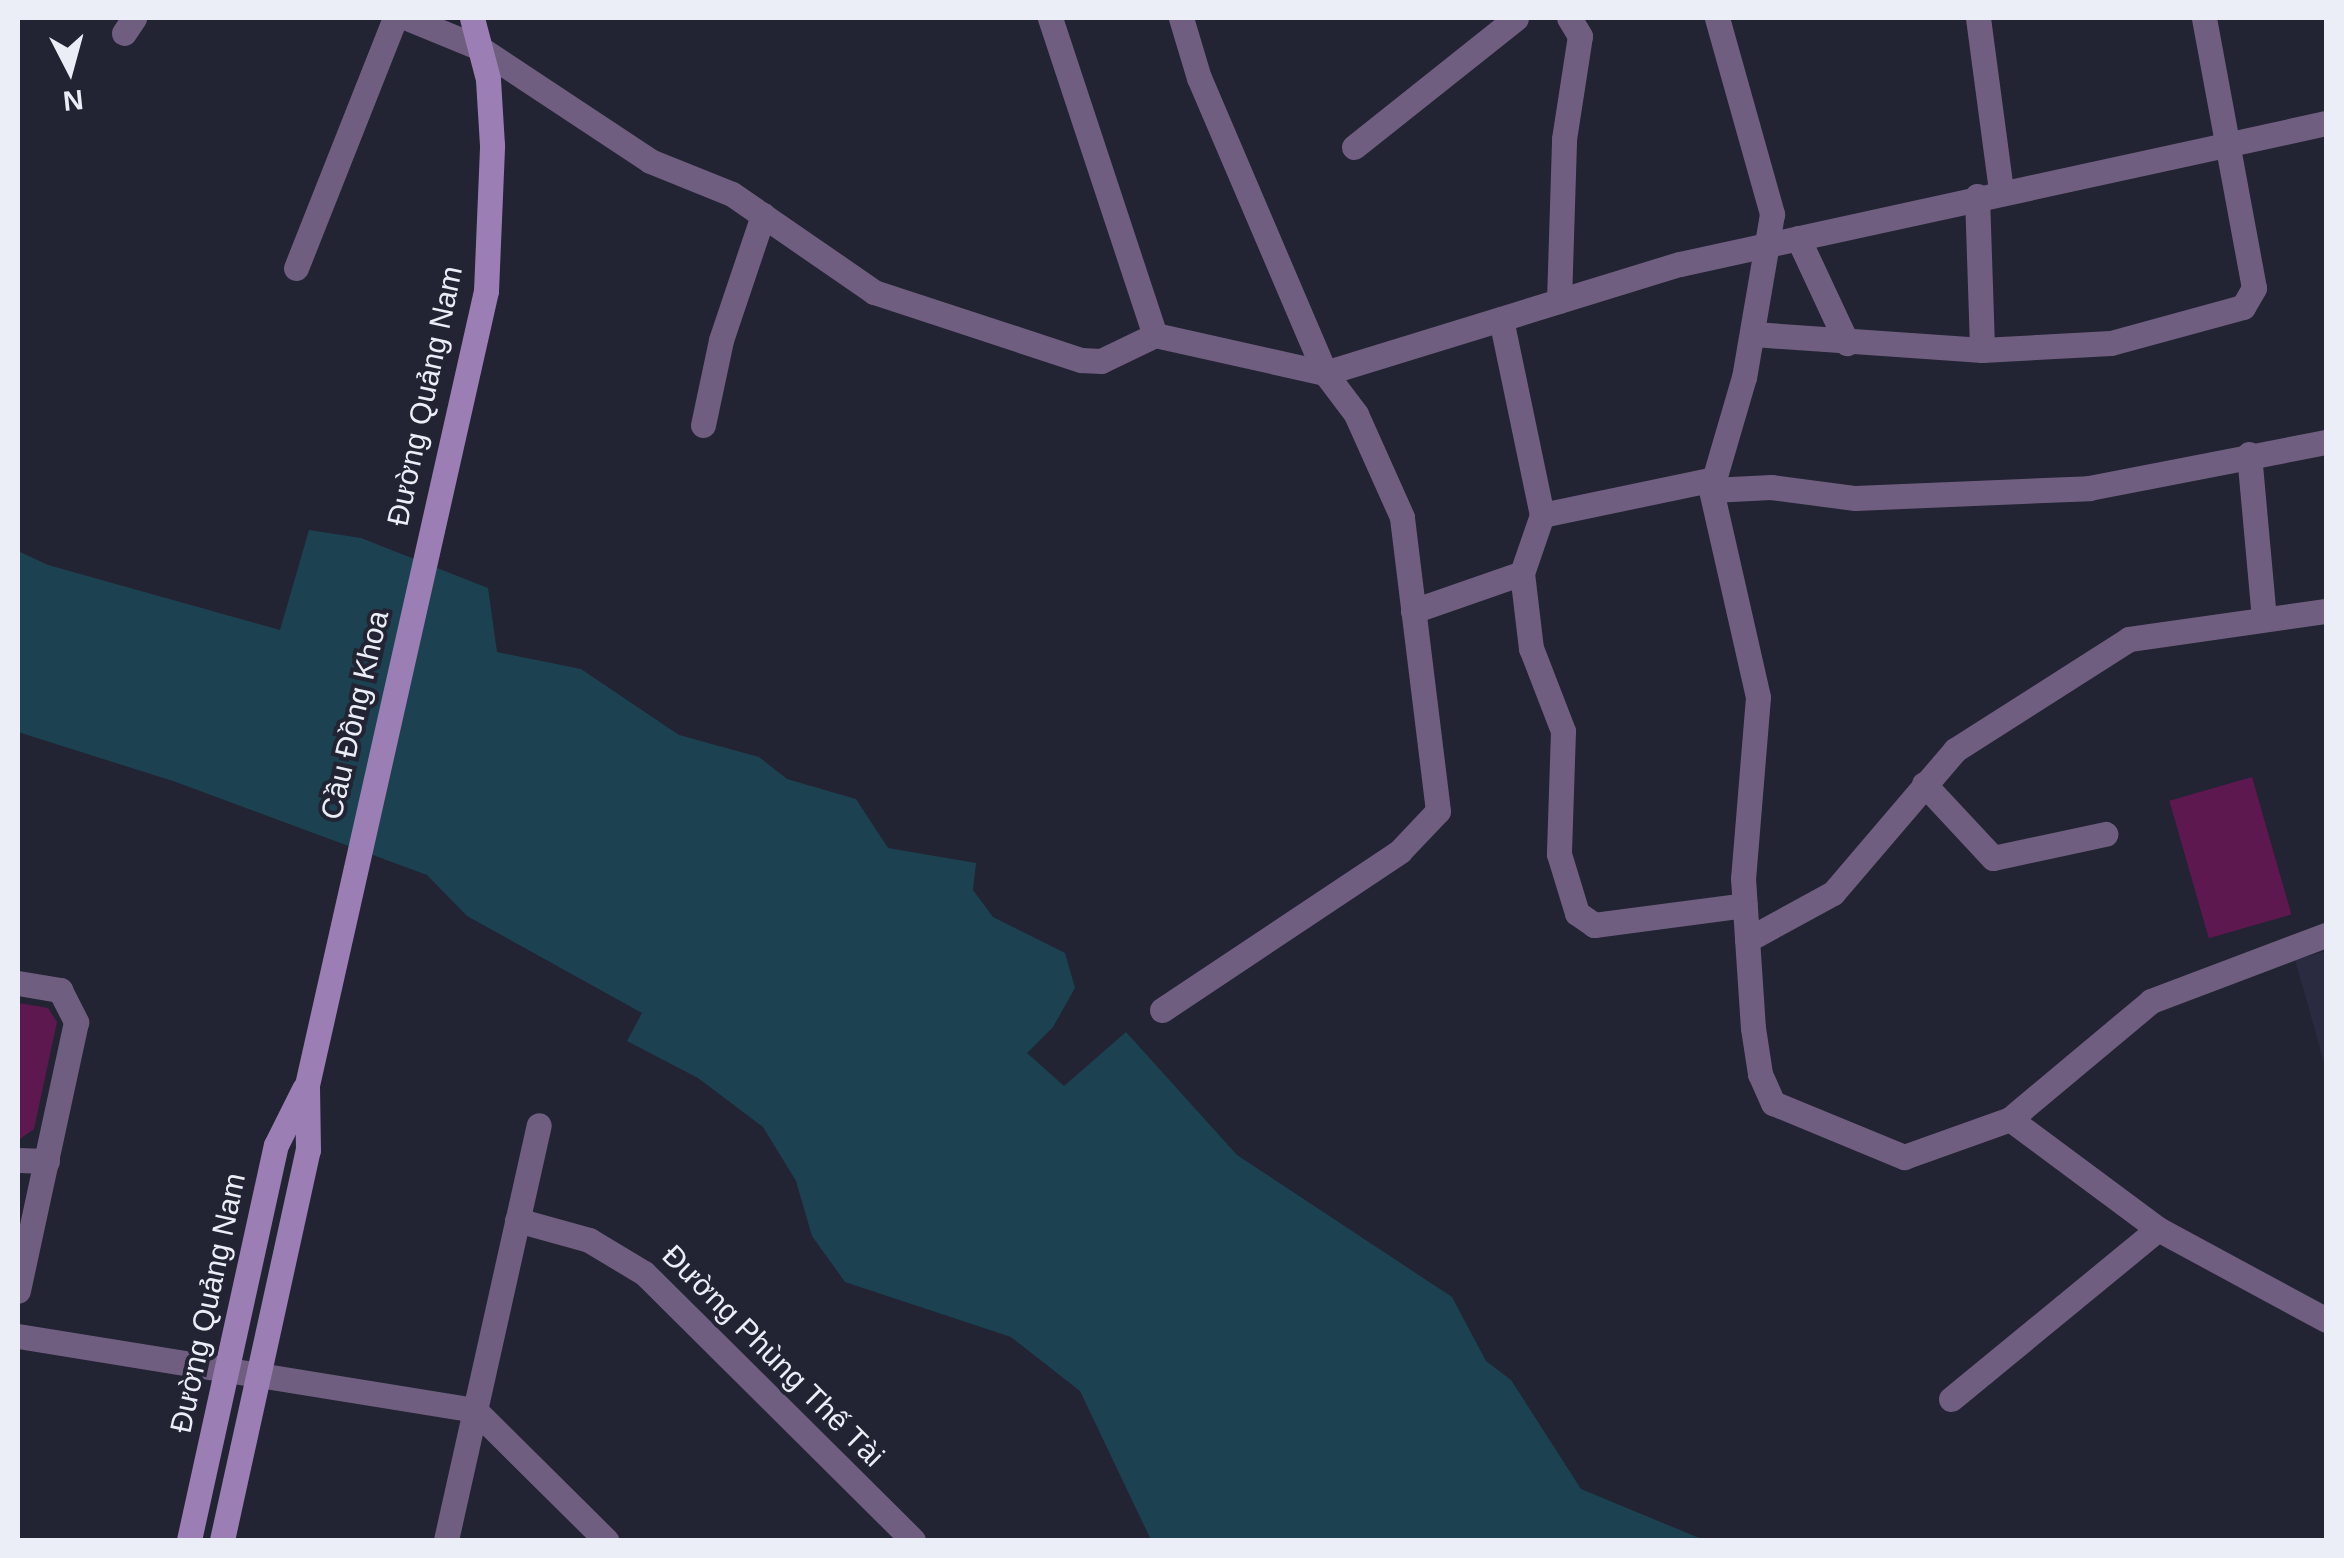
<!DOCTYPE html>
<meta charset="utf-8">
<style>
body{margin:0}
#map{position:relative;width:2344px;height:1558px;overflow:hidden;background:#222333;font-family:Arial,sans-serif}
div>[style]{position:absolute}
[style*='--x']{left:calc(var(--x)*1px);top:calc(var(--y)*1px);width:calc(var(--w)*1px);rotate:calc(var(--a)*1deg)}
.built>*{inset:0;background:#2a2b41}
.green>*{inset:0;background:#5d1850;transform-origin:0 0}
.water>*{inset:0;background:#1c4251}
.minor>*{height:25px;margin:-12.5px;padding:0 12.5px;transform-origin:12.5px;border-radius:12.5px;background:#705e80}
.secondary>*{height:25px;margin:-12.5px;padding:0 12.5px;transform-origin:12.5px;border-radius:12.5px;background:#9b7eb4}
span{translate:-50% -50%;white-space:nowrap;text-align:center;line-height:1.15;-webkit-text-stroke:8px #222333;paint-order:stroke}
.street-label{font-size:30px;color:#ebedf7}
.frame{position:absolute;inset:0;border:20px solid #ebedf7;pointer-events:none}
.north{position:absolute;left:20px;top:20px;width:100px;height:100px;-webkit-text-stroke:8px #222333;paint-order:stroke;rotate:174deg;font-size:28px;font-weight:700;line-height:40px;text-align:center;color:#ebedf7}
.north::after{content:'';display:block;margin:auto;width:35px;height:45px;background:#ebedf7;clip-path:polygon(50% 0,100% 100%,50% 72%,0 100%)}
</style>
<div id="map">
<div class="built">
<div style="clip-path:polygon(2326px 951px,2326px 1069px,2295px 960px)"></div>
</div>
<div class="green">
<div style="left:2252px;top:777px;width:143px;height:86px;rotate:74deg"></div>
<div style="clip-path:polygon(18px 1003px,48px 1008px,57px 1022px,34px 1129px,20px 1139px)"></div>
</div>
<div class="water">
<div style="clip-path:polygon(309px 530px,361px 538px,488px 588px,497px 652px,581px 669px,679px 735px,759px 757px,787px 779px,856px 799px,888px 848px,976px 863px,973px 890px,993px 917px,1065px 953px,1075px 988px,1053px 1027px,1027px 1053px,1064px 1086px,1126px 1032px,1237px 1155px,1452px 1297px,1486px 1361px,1511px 1380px,1581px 1489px,1704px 1540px,1151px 1540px,1080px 1391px,1011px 1337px,845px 1282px,812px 1236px,796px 1181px,763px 1127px,698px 1078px,627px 1041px,642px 1013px,467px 916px,427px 875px,176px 782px,18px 732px,18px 551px,48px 565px,280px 630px)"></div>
</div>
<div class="minor">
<div style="--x:407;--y:18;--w:77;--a:22.2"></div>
<div style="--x:478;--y:47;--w:206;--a:33.5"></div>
<div style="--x:650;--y:161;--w:88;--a:21.9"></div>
<div style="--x:732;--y:194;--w:173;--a:34.6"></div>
<div style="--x:874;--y:292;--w:218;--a:18.2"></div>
<div style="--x:1081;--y:360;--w:20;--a:3"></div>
<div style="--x:1101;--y:361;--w:60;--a:-25.7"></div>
<div style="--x:1155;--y:335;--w:174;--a:12.6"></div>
<div style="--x:1325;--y:373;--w:371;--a:-17.1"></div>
<div style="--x:1680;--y:264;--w:661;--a:-12.31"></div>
<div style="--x:1050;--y:18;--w:334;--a:71.7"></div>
<div style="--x:1717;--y:18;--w:204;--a:74.3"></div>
<div style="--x:1772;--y:214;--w:165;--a:99.7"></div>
<div style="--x:1744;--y:377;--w:118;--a:106.3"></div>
<div style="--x:1711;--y:490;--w:212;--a:77.2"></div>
<div style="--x:1758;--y:697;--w:182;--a:94.7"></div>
<div style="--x:1743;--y:878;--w:150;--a:86.2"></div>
<div style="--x:1753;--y:1028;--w:47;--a:81.3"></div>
<div style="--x:1760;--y:1074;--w:32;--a:66"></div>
<div style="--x:1773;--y:1103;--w:142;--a:22.4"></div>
<div style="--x:1904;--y:1157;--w:113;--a:-19.7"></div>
<div style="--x:2010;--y:1119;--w:184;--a:-39.9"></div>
<div style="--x:2151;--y:1001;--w:187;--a:-20.7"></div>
<div style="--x:1978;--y:18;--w:175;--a:82.4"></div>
<div style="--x:124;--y:33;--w:18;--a:-56"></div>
<div style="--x:1354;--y:147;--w:207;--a:-38.5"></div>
<div style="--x:1977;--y:196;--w:154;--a:88.1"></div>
<div style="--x:1798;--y:238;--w:116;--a:65"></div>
<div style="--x:296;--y:268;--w:269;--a:-68.4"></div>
<div style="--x:1559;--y:301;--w:162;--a:-88.2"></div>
<div style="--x:1564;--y:139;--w:104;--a:-81.2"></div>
<div style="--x:1580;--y:36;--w:21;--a:-121"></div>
<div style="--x:1501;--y:319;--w:200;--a:78.2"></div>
<div style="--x:1542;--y:515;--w:61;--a:109"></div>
<div style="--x:1522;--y:573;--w:76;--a:83.2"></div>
<div style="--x:1531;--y:648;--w:89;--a:68.9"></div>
<div style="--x:1563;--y:731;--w:123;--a:91.9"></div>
<div style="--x:1559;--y:854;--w:62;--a:73"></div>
<div style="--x:1577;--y:913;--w:21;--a:35"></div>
<div style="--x:1594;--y:925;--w:152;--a:-7.5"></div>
<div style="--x:1753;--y:334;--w:230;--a:4"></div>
<div style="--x:1982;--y:350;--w:129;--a:-3.1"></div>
<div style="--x:2111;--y:343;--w:137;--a:-15.3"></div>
<div style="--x:2243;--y:307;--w:22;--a:-60"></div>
<div style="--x:2254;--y:288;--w:275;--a:-100.5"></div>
<div style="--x:703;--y:425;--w:87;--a:-78"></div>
<div style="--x:721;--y:340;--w:132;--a:-71.4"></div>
<div style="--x:2249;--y:454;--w:165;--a:84.8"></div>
<div style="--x:1711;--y:490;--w:60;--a:-2.9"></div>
<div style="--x:1771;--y:487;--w:85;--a:7.5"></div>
<div style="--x:1855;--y:498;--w:234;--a:-2.4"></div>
<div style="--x:2089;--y:488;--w:241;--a:-11"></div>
<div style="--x:1542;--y:515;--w:176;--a:-11.8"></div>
<div style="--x:1413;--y:611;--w:115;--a:-19.2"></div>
<div style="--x:1924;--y:784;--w:101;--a:47"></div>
<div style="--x:1993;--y:858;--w:115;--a:-12.1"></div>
<div style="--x:1747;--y:940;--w:98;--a:-28.7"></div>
<div style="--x:1833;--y:893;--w:188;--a:-49.5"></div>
<div style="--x:1955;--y:750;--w:206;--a:-32.5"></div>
<div style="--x:2129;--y:639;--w:199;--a:-8.1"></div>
<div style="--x:18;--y:983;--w:43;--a:9.5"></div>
<div style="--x:60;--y:990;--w:36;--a:63"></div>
<div style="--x:76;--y:1022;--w:275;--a:102.2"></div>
<div style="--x:1162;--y:1010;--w:286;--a:-33.7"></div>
<div style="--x:1400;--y:851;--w:55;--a:-46.5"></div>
<div style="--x:1438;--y:811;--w:296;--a:-97"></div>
<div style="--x:1402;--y:517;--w:113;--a:-114.1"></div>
<div style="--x:1356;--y:414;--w:51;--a:-127.1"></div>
<div style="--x:1325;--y:373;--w:321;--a:-113.1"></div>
<div style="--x:1199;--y:78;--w:63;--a:-106.7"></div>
<div style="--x:2010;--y:1119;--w:184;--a:36.6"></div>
<div style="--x:2158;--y:1229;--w:191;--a:28.4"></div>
<div style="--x:18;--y:1160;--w:29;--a:2"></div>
<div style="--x:517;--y:1220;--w:75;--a:15.5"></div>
<div style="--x:589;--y:1240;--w:64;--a:31"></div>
<div style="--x:644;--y:1273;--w:379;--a:44.8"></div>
<div style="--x:18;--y:1336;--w:463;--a:9.2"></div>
<div style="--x:475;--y:1410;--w:185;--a:44.8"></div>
<div style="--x:1951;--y:1399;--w:268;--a:-39.4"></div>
<div style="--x:446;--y:1540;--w:425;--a:-77.4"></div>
</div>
<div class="secondary">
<div style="--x:189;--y:1540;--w:404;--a:-77.6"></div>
<div style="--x:276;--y:1145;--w:63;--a:-63.4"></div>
<div style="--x:222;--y:1540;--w:399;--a:-77.6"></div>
<div style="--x:308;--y:1150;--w:65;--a:-90.9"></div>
<div style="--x:307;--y:1085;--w:814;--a:-77.3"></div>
<div style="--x:486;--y:291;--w:146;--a:-87.6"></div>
<div style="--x:492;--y:145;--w:66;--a:-93.5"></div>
<div style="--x:488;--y:79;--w:63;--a:-104.7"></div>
</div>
<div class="street-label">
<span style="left:425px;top:396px;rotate:-78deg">Đường Quảng Nam</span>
<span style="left:355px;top:715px;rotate:-77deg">Cầu Đồng Khoa</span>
<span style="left:208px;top:1303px;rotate:-78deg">Đường Quảng Nam</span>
<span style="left:773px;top:1356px;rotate:45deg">Đường Phùng Thế Tài</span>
</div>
<div class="frame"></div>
<div class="north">N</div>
</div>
